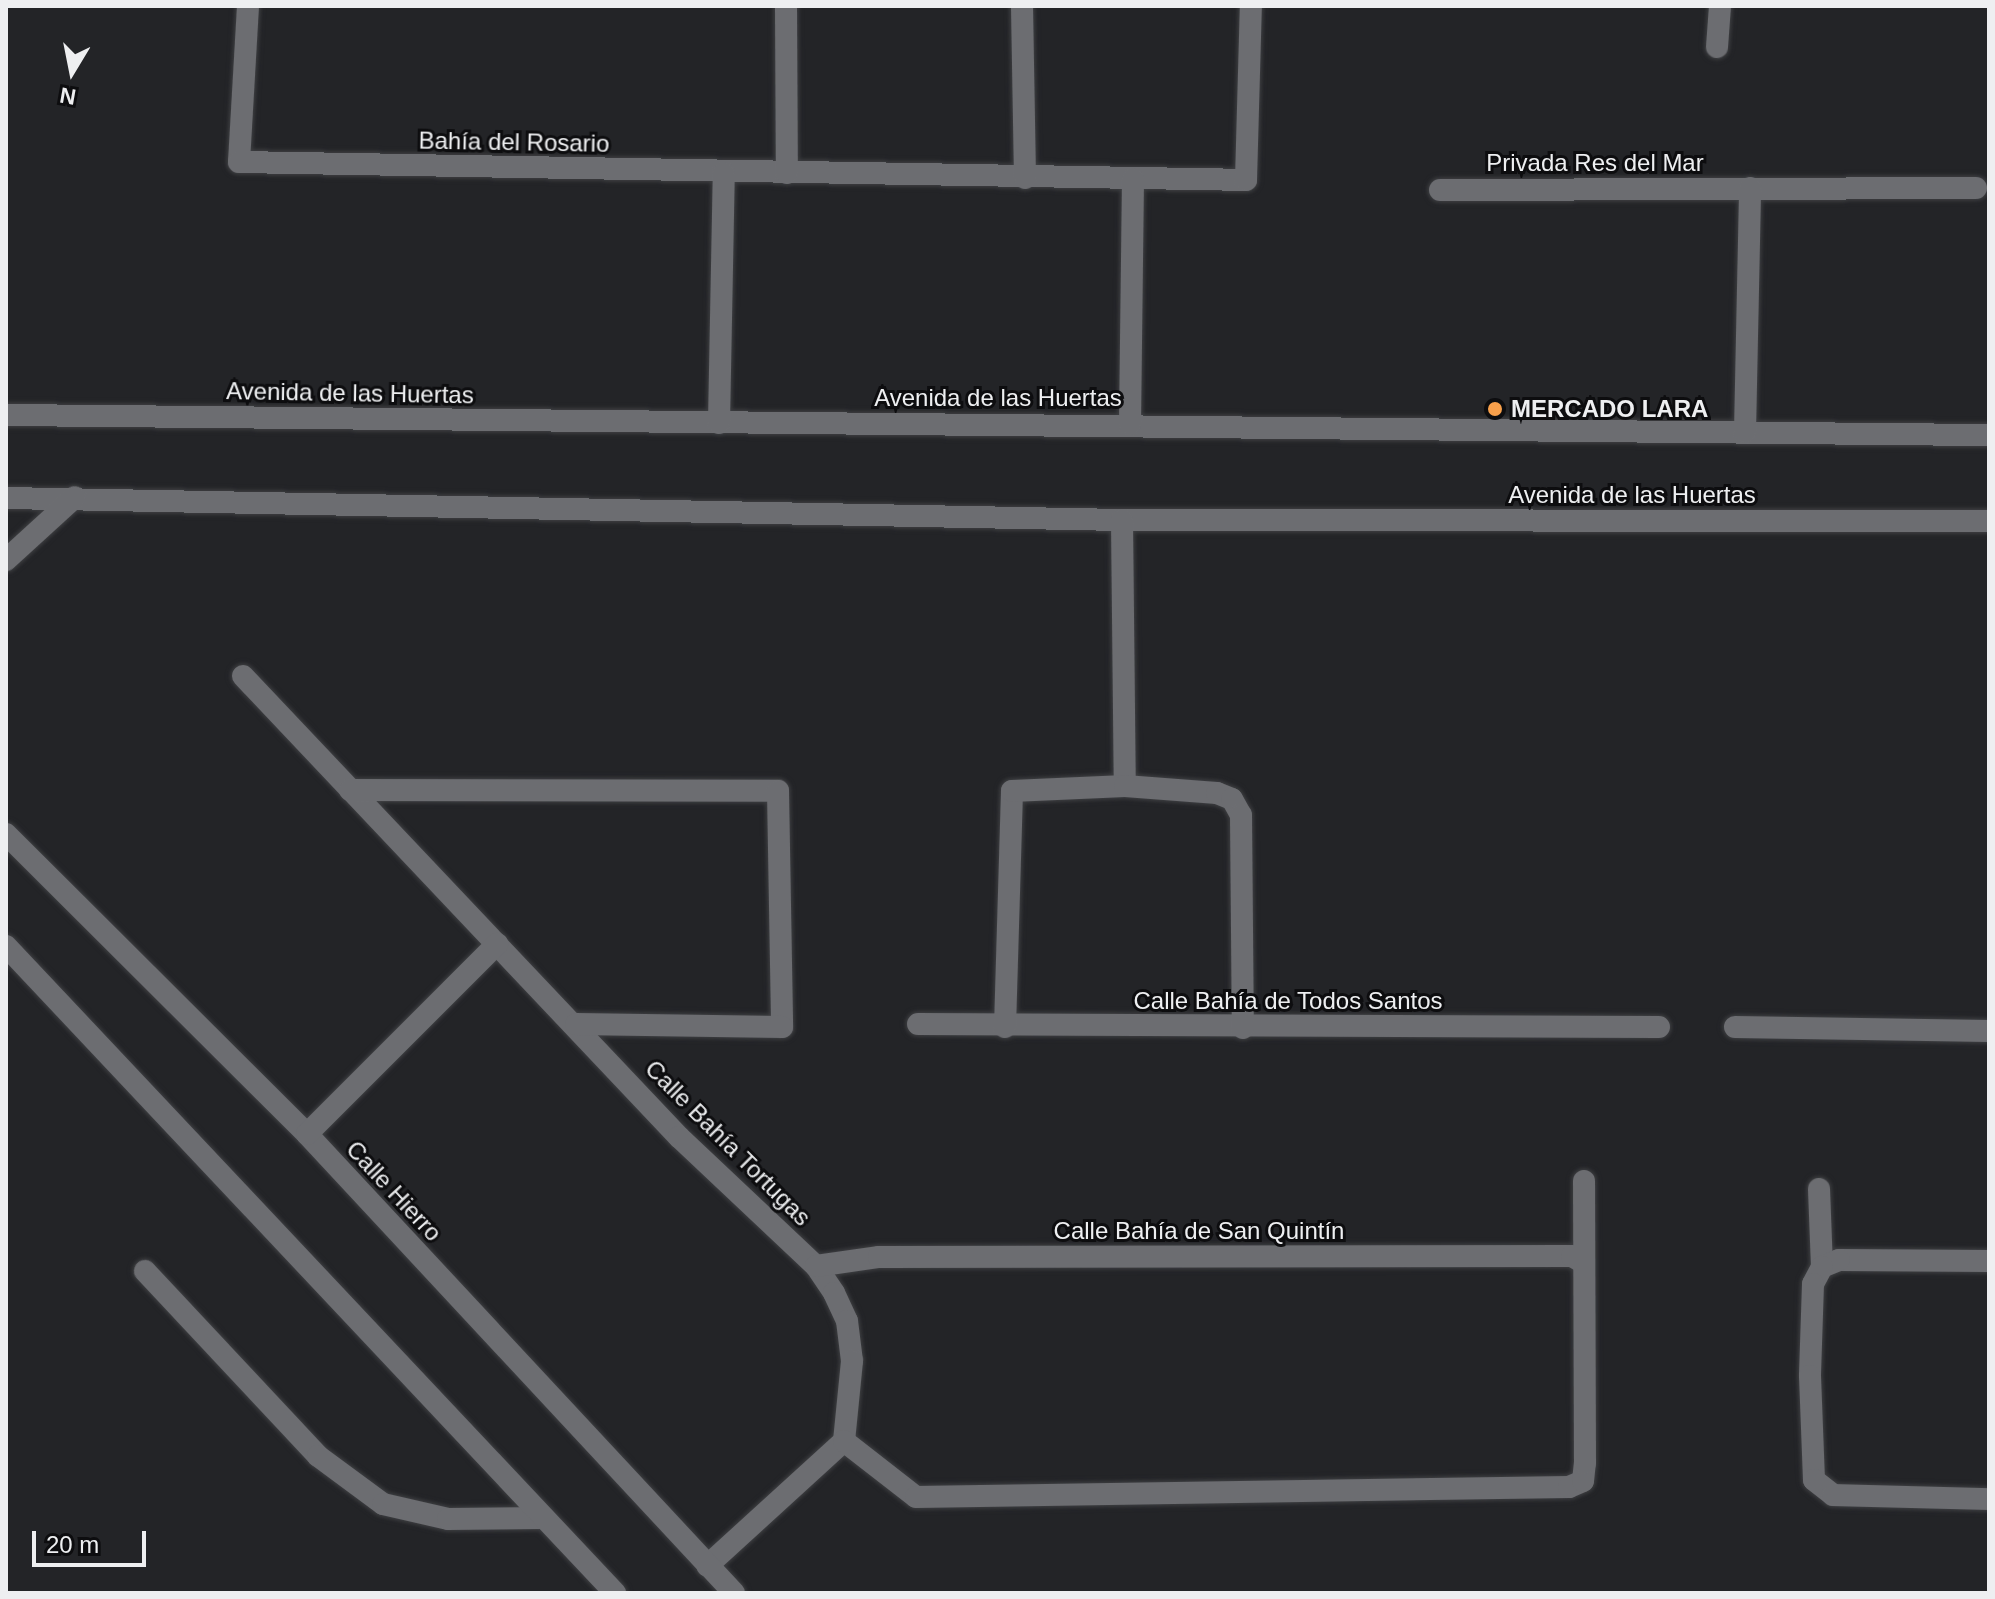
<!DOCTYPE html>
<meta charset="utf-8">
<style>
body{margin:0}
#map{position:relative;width:1995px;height:1599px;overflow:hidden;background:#232427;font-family:Helvetica,sans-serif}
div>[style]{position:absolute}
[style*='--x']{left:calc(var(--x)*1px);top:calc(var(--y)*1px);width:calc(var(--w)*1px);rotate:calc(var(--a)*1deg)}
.roads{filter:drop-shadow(0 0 2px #3e3f42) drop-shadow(0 0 2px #3e3f42)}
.service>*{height:22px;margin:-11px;padding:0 11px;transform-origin:11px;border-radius:11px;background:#6c6d71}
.minor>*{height:22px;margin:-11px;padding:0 11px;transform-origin:11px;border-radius:11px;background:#6c6d71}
.dots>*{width:22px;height:22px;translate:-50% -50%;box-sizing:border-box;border:4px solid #0d0d0f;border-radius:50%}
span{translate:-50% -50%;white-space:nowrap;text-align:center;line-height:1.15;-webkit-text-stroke:6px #0d0d0f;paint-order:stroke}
.street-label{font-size:24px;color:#eeeff1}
.poi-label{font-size:24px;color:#eeeff1;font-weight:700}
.left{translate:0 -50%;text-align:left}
.frame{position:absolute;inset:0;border:8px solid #eeeff1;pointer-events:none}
.north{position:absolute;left:32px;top:32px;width:80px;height:80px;-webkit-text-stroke:6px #0d0d0f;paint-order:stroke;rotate:190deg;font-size:22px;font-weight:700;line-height:32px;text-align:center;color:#eeeff1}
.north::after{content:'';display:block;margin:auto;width:28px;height:36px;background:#eeeff1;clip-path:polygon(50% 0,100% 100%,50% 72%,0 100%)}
.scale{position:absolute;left:32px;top:1531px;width:114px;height:36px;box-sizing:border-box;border:4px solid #eeeff1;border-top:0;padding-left:10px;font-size:24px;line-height:28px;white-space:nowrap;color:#eeeff1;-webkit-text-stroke:6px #0d0d0f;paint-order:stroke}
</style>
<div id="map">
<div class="roads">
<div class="service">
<div style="--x:145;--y:1271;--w:253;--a:46.9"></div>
<div style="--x:318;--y:1456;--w:81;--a:36.4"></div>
<div style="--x:383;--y:1504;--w:67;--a:13"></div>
<div style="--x:448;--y:1519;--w:96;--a:-0.6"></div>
</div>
<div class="minor">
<div style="--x:248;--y:6;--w:156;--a:93.3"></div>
<div style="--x:239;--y:162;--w:1007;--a:1.02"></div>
<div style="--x:1246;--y:180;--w:174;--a:-88.4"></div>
<div style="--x:786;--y:6;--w:167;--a:89.7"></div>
<div style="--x:1022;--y:6;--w:172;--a:89"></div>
<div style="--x:1717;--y:47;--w:41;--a:-85.8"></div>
<div style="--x:1440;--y:190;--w:536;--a:-0.21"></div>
<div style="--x:6;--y:415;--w:1983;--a:0.58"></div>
<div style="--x:719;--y:423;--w:250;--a:-88.9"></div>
<div style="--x:1130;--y:424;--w:245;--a:-89.3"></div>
<div style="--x:1745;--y:432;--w:244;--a:-88.8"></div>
<div style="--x:6;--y:498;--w:1116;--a:1.13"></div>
<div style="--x:1122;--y:520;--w:867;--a:0.07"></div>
<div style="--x:1122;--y:520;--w:266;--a:89.4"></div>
<div style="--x:6;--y:560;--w:93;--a:-42.4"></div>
<div style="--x:243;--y:676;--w:635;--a:46.6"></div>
<div style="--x:679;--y:1137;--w:188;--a:43.3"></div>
<div style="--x:816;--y:1266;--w:32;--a:56"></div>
<div style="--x:834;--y:1293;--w:31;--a:65"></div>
<div style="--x:847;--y:1321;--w:40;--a:82.9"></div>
<div style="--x:852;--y:1361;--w:80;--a:95.7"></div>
<div style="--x:844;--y:1441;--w:185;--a:137.6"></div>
<div style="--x:350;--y:790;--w:428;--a:0.1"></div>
<div style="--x:778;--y:791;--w:236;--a:89"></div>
<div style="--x:782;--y:1027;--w:206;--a:-179.2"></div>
<div style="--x:6;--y:834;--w:425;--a:44.9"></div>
<div style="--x:307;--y:1134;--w:627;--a:47.07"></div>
<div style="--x:6;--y:946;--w:889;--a:46.73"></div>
<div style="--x:918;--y:1024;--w:741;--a:0.23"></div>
<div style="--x:1005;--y:1027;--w:236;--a:-88.3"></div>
<div style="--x:1012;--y:791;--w:113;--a:-2.5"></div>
<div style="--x:1125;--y:786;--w:92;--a:4.4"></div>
<div style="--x:1217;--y:793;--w:16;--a:22"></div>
<div style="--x:1232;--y:799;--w:18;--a:61"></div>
<div style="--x:1241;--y:815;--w:213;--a:89.5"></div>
<div style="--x:1735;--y:1027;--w:254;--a:0.9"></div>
<div style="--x:307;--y:1134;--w:269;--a:-45"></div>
<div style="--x:1819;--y:1189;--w:78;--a:87.8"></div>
<div style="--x:1989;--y:1261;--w:150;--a:-179.6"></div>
<div style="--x:1839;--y:1260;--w:18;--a:158"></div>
<div style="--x:1822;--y:1267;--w:19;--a:118"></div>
<div style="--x:1813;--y:1284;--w:92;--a:91.9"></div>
<div style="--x:1810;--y:1376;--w:104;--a:87.8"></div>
<div style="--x:1814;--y:1480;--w:24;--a:38"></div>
<div style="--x:1833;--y:1495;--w:156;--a:1.5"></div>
<div style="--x:816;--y:1266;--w:64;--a:-8.1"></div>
<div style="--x:879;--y:1257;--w:693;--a:-0.08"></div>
<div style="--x:1572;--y:1256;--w:12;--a:31"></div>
<div style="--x:844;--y:1441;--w:91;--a:37.9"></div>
<div style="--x:916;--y:1497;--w:653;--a:-0.88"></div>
<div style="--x:1569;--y:1487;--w:15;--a:-23"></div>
<div style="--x:1583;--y:1481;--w:18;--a:-84"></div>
<div style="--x:1585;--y:1463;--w:282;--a:-90.2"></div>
</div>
</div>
<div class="dots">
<div style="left:1495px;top:409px;background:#f8a04b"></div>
</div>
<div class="street-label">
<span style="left:514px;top:142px;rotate:1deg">Bahía del Rosario</span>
<span style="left:1595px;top:163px">Privada Res del Mar</span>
<span style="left:350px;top:393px;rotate:1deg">Avenida de las Huertas</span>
<span style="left:998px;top:398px">Avenida de las Huertas</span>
<span style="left:1632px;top:495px">Avenida de las Huertas</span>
<span style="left:1288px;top:1001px">Calle Bahía de Todos Santos</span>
<span style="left:728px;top:1143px;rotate:45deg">Calle Bahía Tortugas</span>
<span style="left:394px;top:1191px;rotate:47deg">Calle Hierro</span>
<span style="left:1199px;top:1231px">Calle Bahía de San Quintín</span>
</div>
<div class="poi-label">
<span class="left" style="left:1511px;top:409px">MERCADO LARA</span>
</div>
<div class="frame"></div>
<div class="north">N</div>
<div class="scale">20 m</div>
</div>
